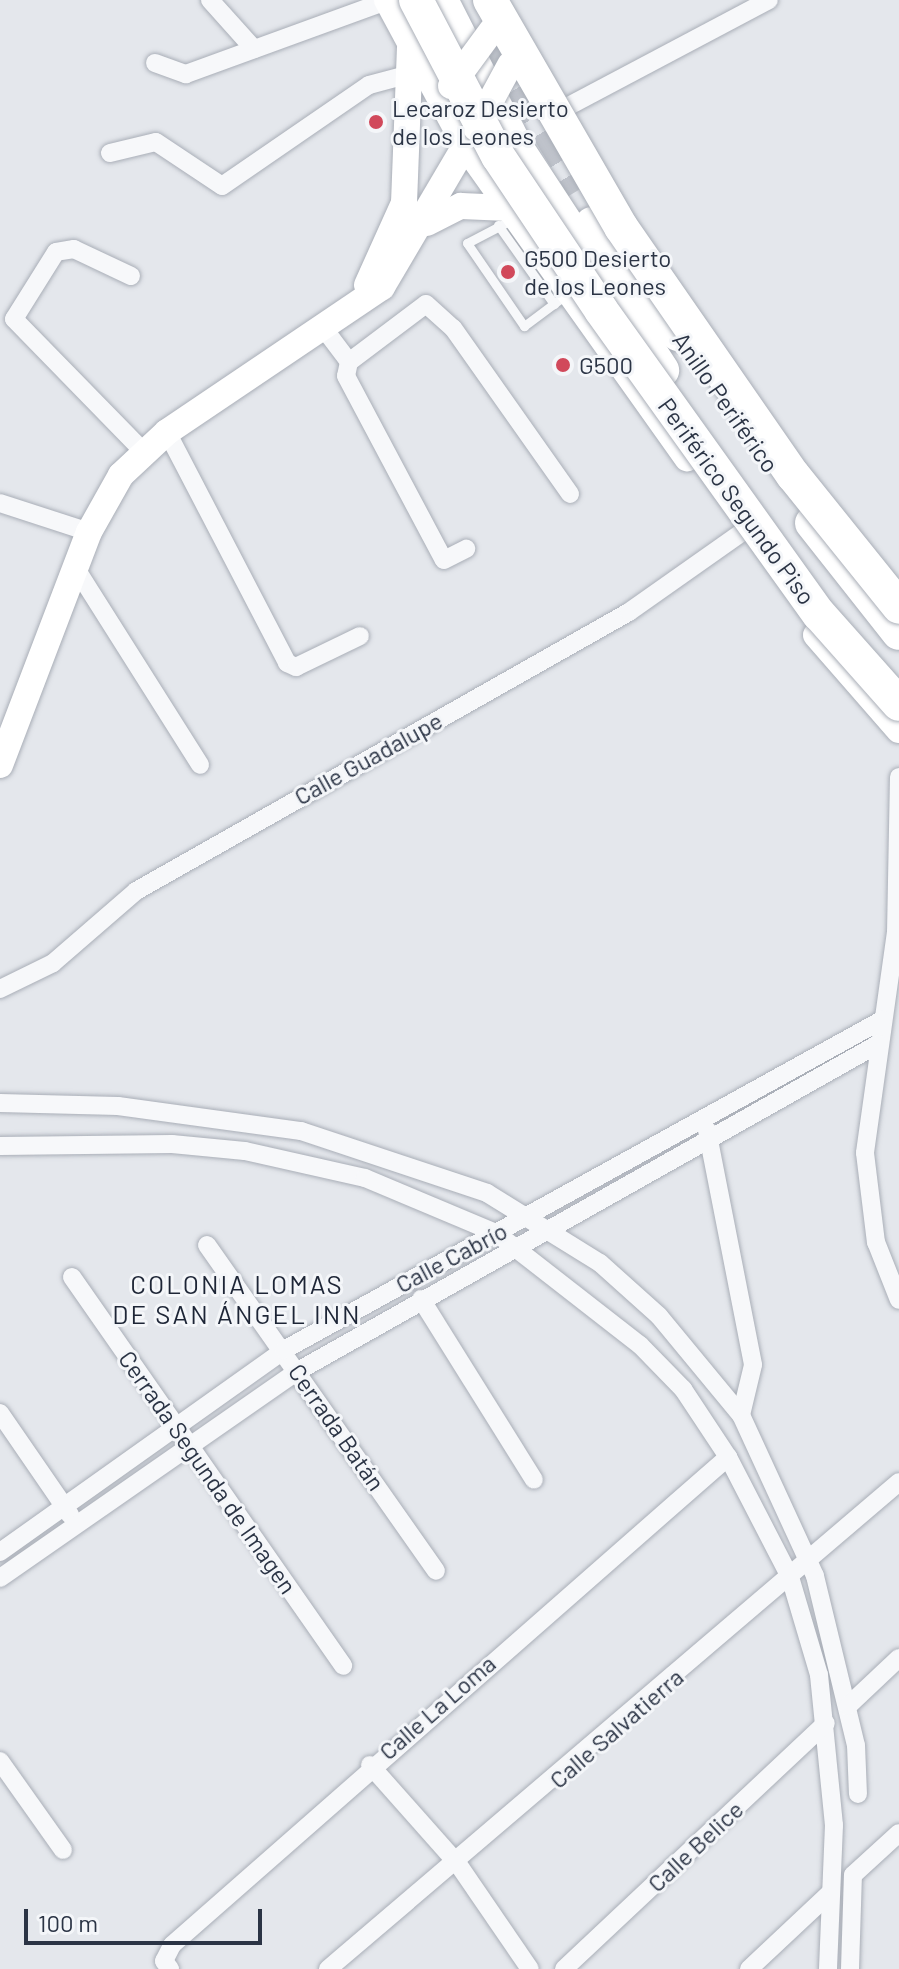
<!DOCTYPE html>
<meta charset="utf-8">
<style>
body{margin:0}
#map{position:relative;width:899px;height:1969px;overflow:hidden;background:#e4e7ec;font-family:Barlow,sans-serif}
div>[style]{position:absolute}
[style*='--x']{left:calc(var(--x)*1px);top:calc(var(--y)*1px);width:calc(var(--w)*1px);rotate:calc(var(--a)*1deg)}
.motorway-tunnel>*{height:34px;margin-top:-17px;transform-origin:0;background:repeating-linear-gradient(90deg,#bfc3cb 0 34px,transparent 0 51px)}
.roads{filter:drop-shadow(0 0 2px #a9aeb7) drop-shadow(0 0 2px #a9aeb7)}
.service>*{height:9px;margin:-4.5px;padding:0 4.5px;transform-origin:4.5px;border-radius:4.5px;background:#f7f8fa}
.minor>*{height:18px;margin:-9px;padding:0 9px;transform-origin:9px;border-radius:9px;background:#f7f8fa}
.secondary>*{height:26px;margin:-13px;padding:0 13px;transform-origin:13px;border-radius:13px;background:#fff}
.motorway>*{height:34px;margin:-17px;padding:0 17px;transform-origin:17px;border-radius:17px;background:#fff}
.bridges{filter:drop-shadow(0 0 2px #a9aeb7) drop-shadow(0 0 2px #a9aeb7)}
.secondary-bridge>*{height:26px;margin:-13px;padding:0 13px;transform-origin:13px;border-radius:13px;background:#fff}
.motorway-bridge>*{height:34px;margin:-17px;padding:0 17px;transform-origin:17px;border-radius:17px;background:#fff}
.dots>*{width:22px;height:22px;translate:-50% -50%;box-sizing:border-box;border:4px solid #f4f6f9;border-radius:50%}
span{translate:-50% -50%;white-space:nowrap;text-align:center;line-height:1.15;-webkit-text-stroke:6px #f4f6f9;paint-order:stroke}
.poi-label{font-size:24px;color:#2b3445}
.left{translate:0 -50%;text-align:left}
.street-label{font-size:24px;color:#2b3445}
.neighbourhood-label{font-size:26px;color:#1d2536;letter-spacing:2px}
.scale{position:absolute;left:24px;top:1909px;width:238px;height:36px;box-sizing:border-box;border:4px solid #2b3445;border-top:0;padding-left:10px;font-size:24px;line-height:28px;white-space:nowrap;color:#2b3445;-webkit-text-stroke:6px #f4f6f9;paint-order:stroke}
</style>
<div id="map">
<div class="motorway-tunnel">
<div style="--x:495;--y:42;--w:170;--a:58.9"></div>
</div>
<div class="roads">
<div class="service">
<div style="--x:515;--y:218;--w:54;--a:152.5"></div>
<div style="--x:467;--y:243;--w:101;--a:55.5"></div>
<div style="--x:524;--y:326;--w:54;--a:-36.7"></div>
<div style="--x:498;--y:225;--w:97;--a:54.7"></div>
</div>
<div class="minor">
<div style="--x:210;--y:0;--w:66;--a:48.1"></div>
<div style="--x:155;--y:63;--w:33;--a:20"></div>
<div style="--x:186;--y:74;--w:214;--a:-20"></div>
<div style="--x:563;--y:109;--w:233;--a:-27.9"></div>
<div style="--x:110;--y:153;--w:47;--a:-13.4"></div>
<div style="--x:156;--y:142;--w:79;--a:33.7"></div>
<div style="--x:222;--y:186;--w:178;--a:-34.5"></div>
<div style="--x:369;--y:85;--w:42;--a:-15"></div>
<div style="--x:131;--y:276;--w:63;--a:-154.7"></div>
<div style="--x:74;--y:249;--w:18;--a:171"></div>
<div style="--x:56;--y:252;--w:79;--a:122.1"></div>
<div style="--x:14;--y:319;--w:185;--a:45.7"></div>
<div style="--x:325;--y:330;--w:40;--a:53"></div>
<div style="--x:349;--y:362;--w:14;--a:102"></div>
<div style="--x:346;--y:376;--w:208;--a:62"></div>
<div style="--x:444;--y:560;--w:25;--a:-27"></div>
<div style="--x:349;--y:362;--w:96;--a:-37"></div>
<div style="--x:426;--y:304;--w:36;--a:42"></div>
<div style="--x:453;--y:328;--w:203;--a:54.8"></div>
<div style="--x:167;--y:432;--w:260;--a:62.5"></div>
<div style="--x:287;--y:663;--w:10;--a:24"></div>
<div style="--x:296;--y:667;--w:71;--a:-25.8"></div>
<div style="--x:0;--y:503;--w:94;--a:18"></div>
<div style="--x:75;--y:567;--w:234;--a:57.7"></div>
<div style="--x:899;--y:777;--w:155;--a:91.1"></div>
<div style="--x:896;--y:932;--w:223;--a:98"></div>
<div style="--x:865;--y:1153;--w:90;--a:83"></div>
<div style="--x:876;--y:1242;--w:62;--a:68.4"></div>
<div style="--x:0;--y:989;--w:59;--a:-26.1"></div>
<div style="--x:53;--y:963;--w:110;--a:-40.9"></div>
<div style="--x:136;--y:891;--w:566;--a:-29.51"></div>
<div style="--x:629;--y:612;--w:137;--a:-35.2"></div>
<div style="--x:0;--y:1103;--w:118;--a:1.5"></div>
<div style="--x:118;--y:1106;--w:185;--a:7.8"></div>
<div style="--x:301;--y:1131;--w:196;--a:18.4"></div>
<div style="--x:487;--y:1193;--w:133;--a:31.8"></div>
<div style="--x:600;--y:1263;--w:79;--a:41.9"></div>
<div style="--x:659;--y:1316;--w:129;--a:50.4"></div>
<div style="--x:741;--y:1415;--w:177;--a:65.3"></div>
<div style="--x:815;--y:1576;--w:174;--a:76.4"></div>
<div style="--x:856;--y:1745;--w:49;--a:87.7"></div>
<div style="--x:707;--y:1130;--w:239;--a:78.9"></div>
<div style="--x:753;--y:1365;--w:51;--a:103.5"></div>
<div style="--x:0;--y:1146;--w:172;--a:-0.7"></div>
<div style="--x:172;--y:1144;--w:73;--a:5.5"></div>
<div style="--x:245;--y:1151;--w:123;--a:12.7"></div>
<div style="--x:365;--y:1178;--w:142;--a:22.8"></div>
<div style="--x:496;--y:1233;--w:182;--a:37.9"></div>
<div style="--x:640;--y:1345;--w:62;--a:45.7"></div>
<div style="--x:683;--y:1389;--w:82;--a:56.5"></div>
<div style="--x:728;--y:1457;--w:135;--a:62.7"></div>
<div style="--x:790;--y:1577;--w:102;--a:73.5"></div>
<div style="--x:819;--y:1675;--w:151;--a:84.3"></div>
<div style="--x:834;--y:1825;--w:144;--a:92.4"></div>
<div style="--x:207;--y:1245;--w:398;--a:54.9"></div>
<div style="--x:72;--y:1277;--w:474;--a:55.1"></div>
<div style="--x:421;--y:1299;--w:213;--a:58"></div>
<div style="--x:0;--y:1413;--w:124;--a:55.5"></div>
<div style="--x:0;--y:1552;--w:349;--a:-35.4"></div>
<div style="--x:284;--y:1350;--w:683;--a:-28.89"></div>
<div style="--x:0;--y:1578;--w:363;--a:-34.8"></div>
<div style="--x:298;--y:1371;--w:666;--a:-29.41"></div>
<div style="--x:848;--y:1706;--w:70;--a:-43.3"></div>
<div style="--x:0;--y:1761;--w:109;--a:54.7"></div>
<div style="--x:370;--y:1765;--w:132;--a:48.4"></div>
<div style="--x:458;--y:1864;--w:127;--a:55.6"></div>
<div style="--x:170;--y:1969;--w:10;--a:-127"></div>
<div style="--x:164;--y:1961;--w:18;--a:-63"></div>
<div style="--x:172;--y:1945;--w:740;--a:-41.27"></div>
<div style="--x:328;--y:1969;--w:750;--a:-40.46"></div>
<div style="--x:564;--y:1969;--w:359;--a:-43.2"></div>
<div style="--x:749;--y:1969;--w:112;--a:-43.2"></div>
<div style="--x:850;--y:1969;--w:94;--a:-88.2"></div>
<div style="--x:853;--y:1875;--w:62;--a:-42.4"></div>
</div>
<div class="secondary">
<div style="--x:387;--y:0;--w:167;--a:61.7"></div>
<div style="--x:466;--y:147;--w:382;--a:54.6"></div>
<div style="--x:427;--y:223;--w:38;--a:-27"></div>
<div style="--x:461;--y:206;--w:47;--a:2.4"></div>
<div style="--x:367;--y:285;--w:90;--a:-65.7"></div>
<div style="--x:404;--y:203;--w:155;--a:-87.8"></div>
<div style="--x:816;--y:635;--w:126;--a:48.9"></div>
<div style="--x:0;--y:765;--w:249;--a:-69.1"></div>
<div style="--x:89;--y:532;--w:65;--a:-60.7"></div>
<div style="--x:121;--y:475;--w:63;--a:-43.1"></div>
<div style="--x:167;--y:432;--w:259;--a:-34"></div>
<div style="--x:382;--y:287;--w:178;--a:-59.5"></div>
</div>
<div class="motorway">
<div style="--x:441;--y:0;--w:165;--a:63"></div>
<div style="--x:516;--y:147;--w:267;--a:56.8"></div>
<div style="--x:592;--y:224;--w:140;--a:52"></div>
<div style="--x:812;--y:523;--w:140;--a:51.7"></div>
</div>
</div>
<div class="bridges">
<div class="secondary-bridge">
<div style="--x:451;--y:86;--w:69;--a:-53.8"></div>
<div style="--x:476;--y:128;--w:72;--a:-61.6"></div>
</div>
<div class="motorway-bridge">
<div style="--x:416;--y:0;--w:176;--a:62.3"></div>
<div style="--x:498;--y:156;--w:185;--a:56.2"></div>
<div style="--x:601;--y:310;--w:374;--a:54.4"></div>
<div style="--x:819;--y:614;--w:120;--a:48.4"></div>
<div style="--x:490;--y:0;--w:262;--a:60"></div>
<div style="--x:621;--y:227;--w:302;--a:55.3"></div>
<div style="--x:793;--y:475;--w:169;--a:51.2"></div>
</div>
</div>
<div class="dots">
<div style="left:376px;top:122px;background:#d1495b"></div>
<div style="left:508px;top:272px;background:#d1495b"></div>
<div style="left:563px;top:365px;background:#d1495b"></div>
</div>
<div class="poi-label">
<span class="left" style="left:392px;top:122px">Lecaroz Desierto<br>de los Leones</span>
<span class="left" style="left:524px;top:272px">G500 Desierto<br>de los Leones</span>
<span class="left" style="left:579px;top:365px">G500</span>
</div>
<div class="street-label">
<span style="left:726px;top:402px;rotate:55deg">Anillo Periférico</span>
<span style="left:737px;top:501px;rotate:54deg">Periférico Segundo Piso</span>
<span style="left:368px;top:758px;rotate:-29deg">Calle Guadalupe</span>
<span style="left:451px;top:1257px;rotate:-28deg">Calle Cabrío</span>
<span style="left:337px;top:1427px;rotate:55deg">Cerrada Batán</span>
<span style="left:208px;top:1472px;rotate:55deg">Cerrada Segunda de Imagen</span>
<span style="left:437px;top:1707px;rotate:-41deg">Calle La Loma</span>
<span style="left:616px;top:1728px;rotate:-41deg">Calle Salvatierra</span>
<span style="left:695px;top:1846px;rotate:-43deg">Calle Belice</span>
</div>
<div class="neighbourhood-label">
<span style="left:237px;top:1299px">COLONIA LOMAS<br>DE SAN ÁNGEL INN</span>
</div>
<div class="scale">100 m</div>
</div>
